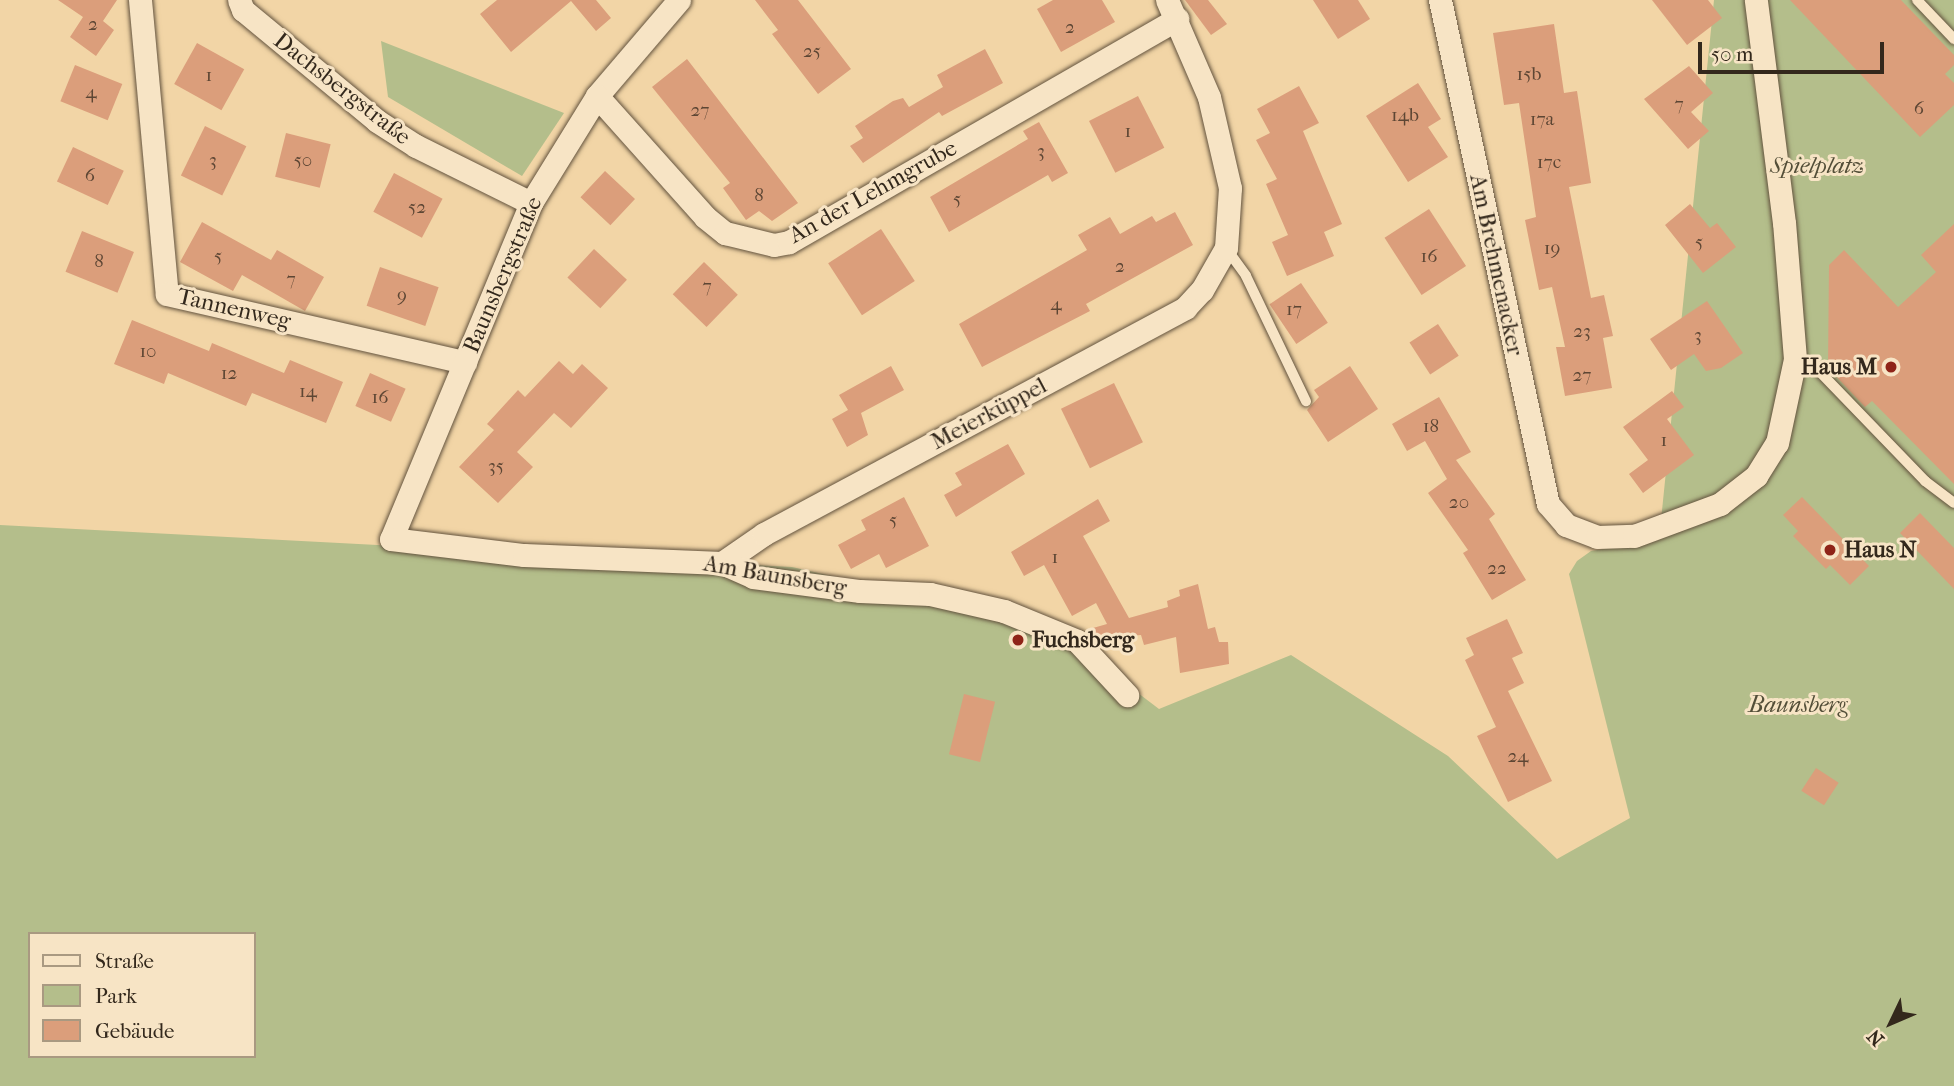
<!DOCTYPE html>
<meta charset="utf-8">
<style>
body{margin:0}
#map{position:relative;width:1954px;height:1086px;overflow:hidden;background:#f2d5a6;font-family:"IM FELL French Canon",serif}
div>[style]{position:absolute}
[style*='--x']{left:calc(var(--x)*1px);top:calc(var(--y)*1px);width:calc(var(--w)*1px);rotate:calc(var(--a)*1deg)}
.green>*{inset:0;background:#b4be8b}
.building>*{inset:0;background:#db9e7b;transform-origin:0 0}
.roads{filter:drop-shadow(0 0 2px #63533e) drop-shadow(0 0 2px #63533e)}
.service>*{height:10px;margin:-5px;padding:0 5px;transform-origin:5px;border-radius:5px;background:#f7e4c5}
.minor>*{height:23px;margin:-11.5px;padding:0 11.5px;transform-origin:11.5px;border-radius:11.5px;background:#f7e4c5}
.dots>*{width:19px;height:19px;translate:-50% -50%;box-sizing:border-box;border:4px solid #f7e4c5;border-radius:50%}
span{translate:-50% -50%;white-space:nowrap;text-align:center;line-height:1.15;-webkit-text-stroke:6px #f7e4c5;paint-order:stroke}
.number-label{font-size:19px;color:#5d4634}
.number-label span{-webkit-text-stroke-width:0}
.street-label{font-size:23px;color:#33281c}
.park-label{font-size:23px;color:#534e38;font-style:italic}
.poi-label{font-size:23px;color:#33281c;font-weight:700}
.right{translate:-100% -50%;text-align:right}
.left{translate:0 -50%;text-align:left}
.legend{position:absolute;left:28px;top:932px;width:228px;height:126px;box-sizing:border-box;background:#f7e4c5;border:2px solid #a99981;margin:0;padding:9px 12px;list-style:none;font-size:21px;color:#33281c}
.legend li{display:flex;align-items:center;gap:14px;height:35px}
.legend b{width:35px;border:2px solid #a99981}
.north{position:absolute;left:1856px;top:988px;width:70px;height:70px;-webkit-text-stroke:5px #f7e4c5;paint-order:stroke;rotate:226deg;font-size:19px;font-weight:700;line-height:28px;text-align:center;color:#33281c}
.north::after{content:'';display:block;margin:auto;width:24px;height:32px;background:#33281c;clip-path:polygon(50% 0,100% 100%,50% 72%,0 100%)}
.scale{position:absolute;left:1698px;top:42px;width:186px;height:32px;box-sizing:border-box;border:4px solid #33281c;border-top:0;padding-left:9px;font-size:21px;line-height:24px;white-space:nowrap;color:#33281c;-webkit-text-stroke:5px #f7e4c5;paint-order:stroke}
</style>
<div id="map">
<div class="green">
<div style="clip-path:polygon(evenodd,1714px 0,1954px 0,1954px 1086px,0 1086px,0 525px,792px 567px,1000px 614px,1075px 645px,1159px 709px,1291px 655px,1448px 756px,1557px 859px,1630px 818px,1569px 574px,1577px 561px,1591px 551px,1659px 540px,1714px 0,30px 934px,254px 934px,254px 1056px,30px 1056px,30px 934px)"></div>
<div style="clip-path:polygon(381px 41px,564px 113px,522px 176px,388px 97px)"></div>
</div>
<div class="building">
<div style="clip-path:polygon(58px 0,117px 0,103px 21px,114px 30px,96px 56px,70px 37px,83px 17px)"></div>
<div style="clip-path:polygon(497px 0,596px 0,611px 18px,596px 31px,571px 1px,511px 52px,480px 14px)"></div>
<div style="clip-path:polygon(755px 0,798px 0,851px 69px,818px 94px,772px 34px,778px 30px)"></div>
<div style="clip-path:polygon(1053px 0,1102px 0,1115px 22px,1061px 52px,1037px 9px)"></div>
<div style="clip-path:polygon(1185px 0,1208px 0,1227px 24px,1211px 35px)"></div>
<div style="clip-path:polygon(1313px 0,1358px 0,1370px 19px,1338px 39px)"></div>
<div style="clip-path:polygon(1652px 0,1708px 0,1722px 18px,1687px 45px)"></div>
<div style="clip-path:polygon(1790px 0,1901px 0,1954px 55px,1954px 65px,1945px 74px,1954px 83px,1954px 105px,1920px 137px)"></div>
<div style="clip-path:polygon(1554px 24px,1564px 93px,1577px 91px,1591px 183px,1569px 187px,1591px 298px,1604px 295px,1613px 336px,1603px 338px,1612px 388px,1565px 396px,1556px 347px,1565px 347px,1552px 287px,1539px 290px,1525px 220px,1536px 217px,1519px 103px,1504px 105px,1493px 33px)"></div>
<div style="left:197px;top:43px;width:54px;height:47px;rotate:29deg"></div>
<div style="clip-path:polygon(985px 49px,1003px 83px,942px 116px,939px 112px,863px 163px,850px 146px,863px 138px,855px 126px,893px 101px,903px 98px,909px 107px,943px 87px,937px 75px)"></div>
<div style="clip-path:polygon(687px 59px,798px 203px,772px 221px,759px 211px,746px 220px,723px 188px,730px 183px,652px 87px)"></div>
<div style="left:75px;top:65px;width:51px;height:39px;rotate:22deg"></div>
<div style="clip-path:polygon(1689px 66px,1713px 93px,1691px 112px,1709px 131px,1688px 149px,1644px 99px)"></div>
<div style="clip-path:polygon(1418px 83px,1441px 119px,1428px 127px,1448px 157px,1408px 182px,1366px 116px)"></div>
<div style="clip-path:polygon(1299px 86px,1319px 123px,1303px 131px,1342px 224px,1324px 232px,1334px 256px,1287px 276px,1272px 242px,1288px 235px,1266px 184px,1277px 179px,1256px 140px,1270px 133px,1257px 109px)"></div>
<div style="left:1138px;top:96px;width:58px;height:55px;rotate:63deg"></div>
<div style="clip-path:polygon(1039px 122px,1068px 173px,1052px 182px,1048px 175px,949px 232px,930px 197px,1028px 139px,1023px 131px)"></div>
<div style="left:205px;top:126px;width:46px;height:55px;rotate:26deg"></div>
<div style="left:286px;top:133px;width:46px;height:45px;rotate:14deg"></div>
<div style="left:73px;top:147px;width:56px;height:38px;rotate:25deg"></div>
<div style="left:605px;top:171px;width:41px;height:36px;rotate:43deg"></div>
<div style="left:394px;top:173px;width:55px;height:44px;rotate:28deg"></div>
<div style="clip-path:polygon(1690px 204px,1710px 228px,1717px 223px,1736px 247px,1703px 273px,1665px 225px)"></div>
<div style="left:1429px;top:209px;width:68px;height:53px;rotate:57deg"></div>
<div style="clip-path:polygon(1175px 212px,1193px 245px,1086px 304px,1090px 311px,982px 367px,959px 324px,1087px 250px,1078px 235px,1110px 217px,1120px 234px,1152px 216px,1156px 222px)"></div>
<div style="clip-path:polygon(202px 222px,271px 260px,277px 250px,324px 277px,305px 311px,242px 275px,233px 291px,180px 262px)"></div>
<div style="clip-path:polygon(1954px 224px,1954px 484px,1872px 401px,1865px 407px,1828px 368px,1829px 265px,1844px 250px,1898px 307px,1936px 272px,1921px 255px)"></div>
<div style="left:881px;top:229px;width:62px;height:63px;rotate:57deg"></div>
<div style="left:82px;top:231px;width:56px;height:44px;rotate:22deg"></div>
<div style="left:594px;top:249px;width:45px;height:39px;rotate:43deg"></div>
<div style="left:704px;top:262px;width:47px;height:45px;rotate:44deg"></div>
<div style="left:380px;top:267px;width:62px;height:41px;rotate:19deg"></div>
<div style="left:1301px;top:283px;width:48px;height:38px;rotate:56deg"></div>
<div style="clip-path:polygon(1707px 301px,1743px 353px,1721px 368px,1706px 371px,1694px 354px,1671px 370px,1650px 339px)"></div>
<div style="clip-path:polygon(132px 320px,209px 351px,212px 343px,284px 373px,290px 360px,343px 382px,326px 423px,252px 393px,246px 406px,168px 373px,164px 384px,114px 364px)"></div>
<div style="left:1438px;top:324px;width:38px;height:34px;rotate:57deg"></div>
<div style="clip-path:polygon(559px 361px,573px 374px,582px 364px,608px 388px,571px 428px,554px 413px,517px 452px,533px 467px,498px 503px,459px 467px,494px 430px,487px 424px,518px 390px,525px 397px)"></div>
<div style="clip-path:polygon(891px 366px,904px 390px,861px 413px,868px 435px,847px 447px,832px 419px,848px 410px,839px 395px)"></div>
<div style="clip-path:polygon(1350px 366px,1378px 409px,1328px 442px,1307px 410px,1319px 397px,1314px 390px)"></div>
<div style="left:370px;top:373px;width:39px;height:36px;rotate:24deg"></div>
<div style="left:1114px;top:383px;width:66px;height:59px;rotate:64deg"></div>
<div style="clip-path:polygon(1672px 391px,1684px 407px,1667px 419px,1694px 455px,1643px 493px,1629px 474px,1648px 460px,1623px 427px)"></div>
<div style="clip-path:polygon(1439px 397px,1471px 452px,1456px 460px,1495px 514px,1489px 519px,1526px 580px,1492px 600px,1463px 553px,1468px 550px,1428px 493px,1447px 479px,1425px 441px,1407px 451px,1392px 424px)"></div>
<div style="clip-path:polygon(1008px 444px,1025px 474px,956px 517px,944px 495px,962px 485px,955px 473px)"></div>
<div style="clip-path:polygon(904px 497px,929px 546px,886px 568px,879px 554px,851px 569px,838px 545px,866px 530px,861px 520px)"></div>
<div style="clip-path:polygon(1802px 497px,1869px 566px,1850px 585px,1830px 565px,1826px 569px,1793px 536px,1798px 531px,1783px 515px)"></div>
<div style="clip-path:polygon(1098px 499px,1110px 521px,1083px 536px,1129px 618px,1168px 607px,1167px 601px,1180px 596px,1179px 590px,1198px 584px,1208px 629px,1215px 627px,1219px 642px,1228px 642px,1229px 664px,1180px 673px,1176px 637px,1144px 645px,1141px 635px,1094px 639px,1086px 630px,1107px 624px,1096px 603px,1072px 616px,1044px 565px,1024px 576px,1011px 552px)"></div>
<div style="clip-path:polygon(1920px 513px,1954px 548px,1954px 589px,1900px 533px)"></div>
<div style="clip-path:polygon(1507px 619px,1523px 653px,1512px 658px,1524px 683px,1508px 691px,1552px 781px,1508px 802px,1477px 736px,1496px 727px,1465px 660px,1474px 655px,1466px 638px)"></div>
<div style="left:964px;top:694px;width:32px;height:62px;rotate:14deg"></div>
<div style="left:1816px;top:768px;width:27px;height:27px;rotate:33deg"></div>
</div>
<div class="roads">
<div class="service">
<div style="--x:1917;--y:0;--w:54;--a:46.5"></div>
<div style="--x:1226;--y:248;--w:34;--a:54"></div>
<div style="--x:1246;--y:276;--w:139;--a:64.4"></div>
<div style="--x:1795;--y:359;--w:24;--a:24"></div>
<div style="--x:1817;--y:369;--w:156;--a:46"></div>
<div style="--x:1925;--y:481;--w:36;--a:37"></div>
</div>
<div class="minor">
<div style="--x:140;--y:0;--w:295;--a:84.8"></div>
<div style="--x:167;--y:294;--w:306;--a:12.9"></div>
<div style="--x:239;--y:0;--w:11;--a:68"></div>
<div style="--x:243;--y:10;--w:174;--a:39.6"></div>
<div style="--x:377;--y:121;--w:46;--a:32.7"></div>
<div style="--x:416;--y:146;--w:128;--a:26.4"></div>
<div style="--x:679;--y:0;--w:126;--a:130.5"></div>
<div style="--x:597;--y:96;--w:126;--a:121.7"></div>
<div style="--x:531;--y:203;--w:364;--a:112.6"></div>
<div style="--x:391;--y:539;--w:134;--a:6.9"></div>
<div style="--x:524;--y:555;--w:198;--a:2.3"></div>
<div style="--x:722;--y:563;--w:34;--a:24"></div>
<div style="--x:753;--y:577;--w:108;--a:7.5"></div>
<div style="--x:860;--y:591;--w:70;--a:2.5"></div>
<div style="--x:930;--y:594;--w:76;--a:12.9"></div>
<div style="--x:1004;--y:611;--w:79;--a:22.3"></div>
<div style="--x:1077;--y:641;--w:74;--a:47.2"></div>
<div style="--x:1440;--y:0;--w:515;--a:77.91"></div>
<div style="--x:1548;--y:504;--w:28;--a:49"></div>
<div style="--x:1566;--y:525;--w:33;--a:21"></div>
<div style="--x:1597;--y:537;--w:37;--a:-2"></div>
<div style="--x:1634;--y:536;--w:92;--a:-20.4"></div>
<div style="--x:1720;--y:504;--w:46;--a:-37.9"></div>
<div style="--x:1756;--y:476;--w:39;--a:-58"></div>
<div style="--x:1777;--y:443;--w:86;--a:-77.9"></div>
<div style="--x:1795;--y:359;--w:136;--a:-94.6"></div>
<div style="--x:1784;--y:223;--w:225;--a:-97.2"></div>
<div style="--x:597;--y:96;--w:162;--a:48.2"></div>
<div style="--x:705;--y:217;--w:26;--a:39"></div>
<div style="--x:725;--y:233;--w:50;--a:13.8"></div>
<div style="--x:774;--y:245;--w:15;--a:-11"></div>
<div style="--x:789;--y:242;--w:448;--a:-29.9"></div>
<div style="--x:722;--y:563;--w:51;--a:-34.6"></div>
<div style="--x:764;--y:534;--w:478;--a:-28.2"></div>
<div style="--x:1185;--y:308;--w:25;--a:-47"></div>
<div style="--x:1202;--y:290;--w:48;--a:-60.3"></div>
<div style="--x:1226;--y:248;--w:60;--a:-86.2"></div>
<div style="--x:1230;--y:188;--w:93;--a:-103"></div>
<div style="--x:1209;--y:97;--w:106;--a:-113.4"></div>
</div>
</div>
<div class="dots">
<div style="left:1891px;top:367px;background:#8f2418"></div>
<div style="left:1830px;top:550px;background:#8f2418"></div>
<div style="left:1018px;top:640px;background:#8f2418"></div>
</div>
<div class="number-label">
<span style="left:93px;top:25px">2</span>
<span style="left:1070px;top:28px">2</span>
<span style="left:812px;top:52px">25</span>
<span style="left:1529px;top:75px">15b</span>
<span style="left:209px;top:76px">1</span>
<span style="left:91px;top:93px">4</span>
<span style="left:1679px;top:105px">7</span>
<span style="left:1919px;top:109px">6</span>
<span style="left:700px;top:111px">27</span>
<span style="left:1405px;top:116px">14b</span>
<span style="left:1542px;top:120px">17a</span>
<span style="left:1128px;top:132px">1</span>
<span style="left:1041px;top:152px">3</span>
<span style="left:213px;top:161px">3</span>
<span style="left:303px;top:161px">50</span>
<span style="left:1549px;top:163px">17c</span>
<span style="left:90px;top:176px">6</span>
<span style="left:759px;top:196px">8</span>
<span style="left:957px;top:200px">5</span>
<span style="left:417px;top:208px">52</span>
<span style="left:1699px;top:243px">5</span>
<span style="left:1552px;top:249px">19</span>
<span style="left:218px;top:257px">5</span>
<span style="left:1429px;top:257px">16</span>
<span style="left:99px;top:262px">8</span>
<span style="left:1120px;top:267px">2</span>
<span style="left:291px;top:280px">7</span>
<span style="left:707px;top:287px">7</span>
<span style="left:402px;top:296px">9</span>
<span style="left:1056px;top:305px">4</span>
<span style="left:1294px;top:310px">17</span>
<span style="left:1582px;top:332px">23</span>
<span style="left:1698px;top:336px">3</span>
<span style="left:148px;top:352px">10</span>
<span style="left:229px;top:374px">12</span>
<span style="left:1582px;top:376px">27</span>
<span style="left:308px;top:392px">14</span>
<span style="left:380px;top:398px">16</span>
<span style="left:1431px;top:427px">18</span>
<span style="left:1664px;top:441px">1</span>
<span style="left:496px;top:467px">35</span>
<span style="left:1459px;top:503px">20</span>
<span style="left:893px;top:521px">5</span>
<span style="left:1055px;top:558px">1</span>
<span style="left:1497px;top:569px">22</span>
<span style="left:1518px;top:757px">24</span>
</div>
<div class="street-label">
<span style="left:342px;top:89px;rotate:38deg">Dachsbergstraße</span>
<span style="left:873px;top:192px;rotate:-29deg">An der Lehmgrube</span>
<span style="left:1496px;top:265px;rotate:78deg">Am Brehmenacker</span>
<span style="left:503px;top:275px;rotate:-67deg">Baunsbergstraße</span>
<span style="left:234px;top:309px;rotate:13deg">Tannenweg</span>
<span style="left:989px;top:414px;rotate:-28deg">Meierküppel</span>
<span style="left:775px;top:576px;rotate:10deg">Am Baunsberg</span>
</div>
<div class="park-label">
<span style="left:1817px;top:166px">Spielplatz</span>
<span style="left:1798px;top:705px">Baunsberg</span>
</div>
<div class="poi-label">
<span class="right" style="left:1877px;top:367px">Haus M</span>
<span class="left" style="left:1844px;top:550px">Haus N</span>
<span class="left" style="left:1032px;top:640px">Fuchsberg</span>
</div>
<ul class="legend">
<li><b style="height:9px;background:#f7e4c5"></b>Straße</li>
<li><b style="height:19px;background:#b4be8b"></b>Park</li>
<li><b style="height:19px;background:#db9e7b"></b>Gebäude</li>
</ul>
<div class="north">N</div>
<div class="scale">50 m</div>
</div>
